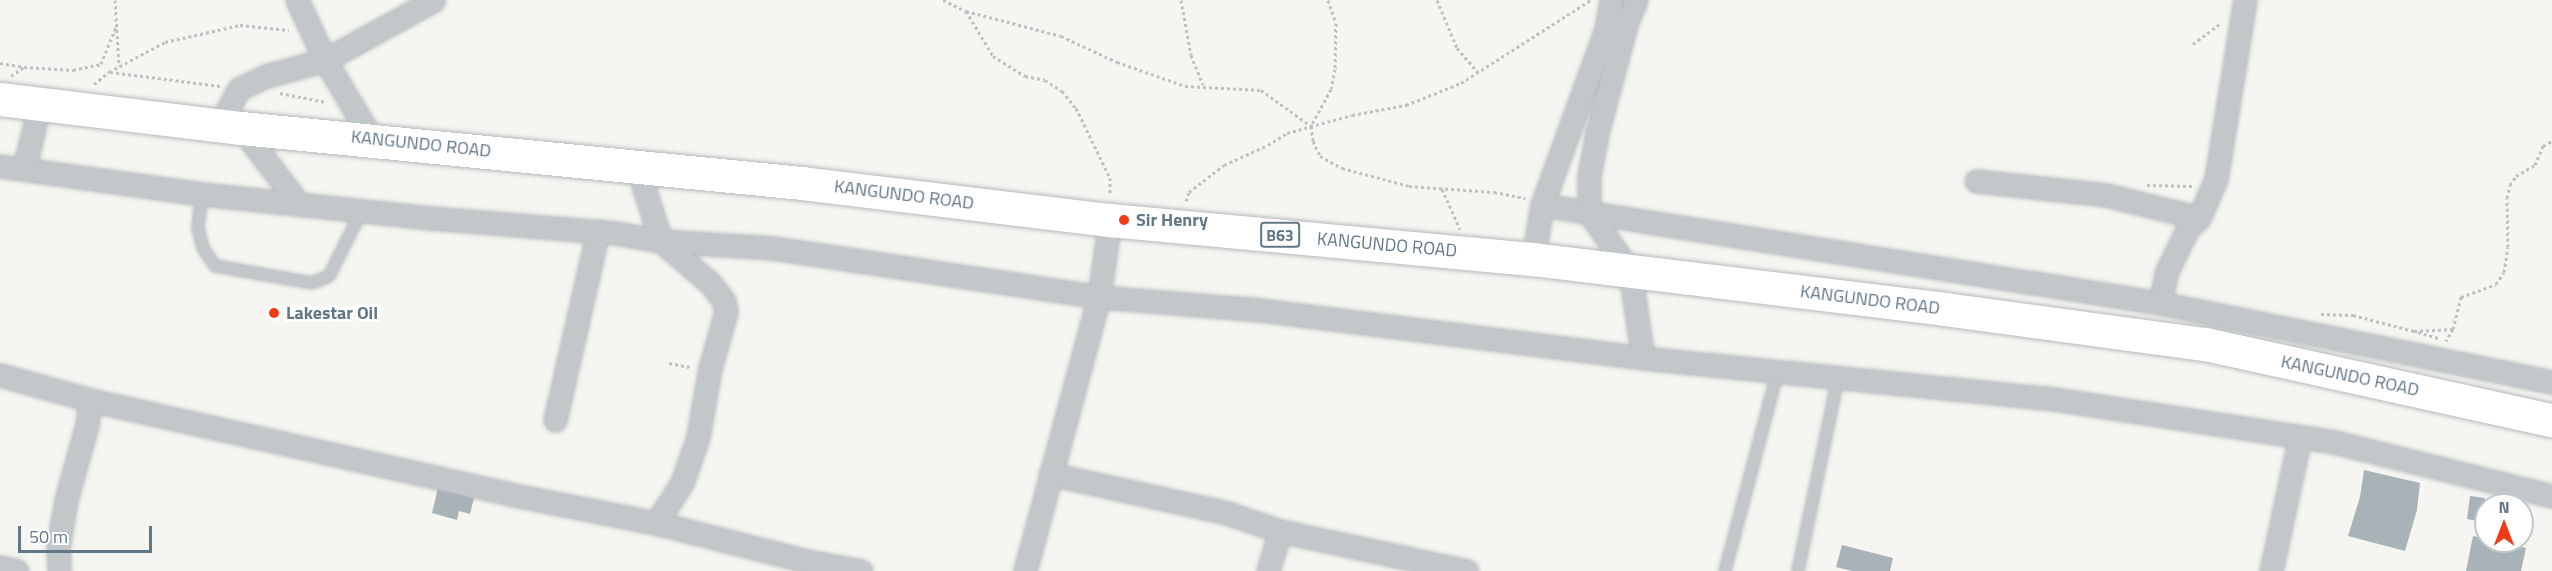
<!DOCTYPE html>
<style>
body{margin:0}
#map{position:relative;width:2552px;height:571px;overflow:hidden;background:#f5f5f1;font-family:"Titillium Web",sans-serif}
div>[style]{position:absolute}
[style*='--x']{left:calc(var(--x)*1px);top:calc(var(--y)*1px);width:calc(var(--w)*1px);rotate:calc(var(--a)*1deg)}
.building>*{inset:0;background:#a9b2b7}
.path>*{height:3px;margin-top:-1.5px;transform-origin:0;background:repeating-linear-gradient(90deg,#bec0c2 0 3px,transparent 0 6px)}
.roads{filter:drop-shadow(0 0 2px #b6babd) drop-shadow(0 0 2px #b6babd)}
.lane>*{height:10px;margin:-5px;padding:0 5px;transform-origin:5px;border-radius:5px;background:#c2c7ca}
.street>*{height:21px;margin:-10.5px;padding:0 10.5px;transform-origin:10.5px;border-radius:10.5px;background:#c2c7ca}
.highway>*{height:33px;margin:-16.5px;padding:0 16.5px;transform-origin:16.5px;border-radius:16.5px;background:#fff}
.dots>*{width:16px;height:16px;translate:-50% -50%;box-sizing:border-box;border:3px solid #fff;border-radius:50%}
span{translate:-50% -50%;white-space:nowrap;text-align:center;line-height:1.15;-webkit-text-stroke:6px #fff;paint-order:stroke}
.shield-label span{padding:2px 4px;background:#fff;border:2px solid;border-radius:4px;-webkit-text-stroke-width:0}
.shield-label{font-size:16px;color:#627785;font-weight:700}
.street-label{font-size:18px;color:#627785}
.poi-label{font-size:18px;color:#627785;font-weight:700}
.left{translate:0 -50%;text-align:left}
.north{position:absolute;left:2474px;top:493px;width:60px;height:60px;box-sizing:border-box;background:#fff;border:2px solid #c0c9ce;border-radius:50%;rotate:0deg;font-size:16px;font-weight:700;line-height:24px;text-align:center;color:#627785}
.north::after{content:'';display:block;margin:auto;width:21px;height:27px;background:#f13a16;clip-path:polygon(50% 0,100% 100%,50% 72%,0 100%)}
.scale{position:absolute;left:18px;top:526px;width:134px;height:27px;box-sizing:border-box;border:3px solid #627785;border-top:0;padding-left:8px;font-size:18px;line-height:21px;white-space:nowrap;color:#627785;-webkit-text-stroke:4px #fff;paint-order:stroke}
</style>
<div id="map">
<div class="building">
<div style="clip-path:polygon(2364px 470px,2420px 483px,2417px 510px,2405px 551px,2348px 536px,2360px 497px)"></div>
<div style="clip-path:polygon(438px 488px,474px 498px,470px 514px,459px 511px,457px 520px,432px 513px)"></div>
<div style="clip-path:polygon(2470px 496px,2485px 498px,2483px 514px,2486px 517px,2483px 522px,2467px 519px)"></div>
<div style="clip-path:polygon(2473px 536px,2526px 548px,2521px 571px,2466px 571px)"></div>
<div style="clip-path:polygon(1842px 545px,1893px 558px,1890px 571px,1852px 571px,1836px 567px)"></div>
</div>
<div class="path">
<div style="--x:115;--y:0;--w:66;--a:86.5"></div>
<div style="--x:943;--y:0;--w:25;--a:26"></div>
<div style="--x:966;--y:11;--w:98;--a:14.7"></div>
<div style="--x:1061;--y:36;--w:62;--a:24.9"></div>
<div style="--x:1117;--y:62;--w:72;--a:19.4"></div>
<div style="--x:1185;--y:86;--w:76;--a:3"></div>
<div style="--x:1261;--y:90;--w:62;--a:35.8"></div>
<div style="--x:1181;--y:0;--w:56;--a:79.7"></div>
<div style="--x:1191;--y:55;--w:32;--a:68"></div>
<div style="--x:1328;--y:0;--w:24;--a:71"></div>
<div style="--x:1336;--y:23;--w:46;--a:91.2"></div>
<div style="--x:1335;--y:69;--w:20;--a:101"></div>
<div style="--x:1331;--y:89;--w:42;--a:118.4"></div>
<div style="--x:1311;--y:126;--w:15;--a:82"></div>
<div style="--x:1313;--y:141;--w:17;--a:65"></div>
<div style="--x:1320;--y:156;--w:25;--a:29"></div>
<div style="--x:1342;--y:168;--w:69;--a:15"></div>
<div style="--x:1409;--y:186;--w:85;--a:4"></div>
<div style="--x:1494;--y:192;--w:32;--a:11"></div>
<div style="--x:1437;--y:0;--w:52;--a:67.4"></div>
<div style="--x:1457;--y:48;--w:32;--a:49"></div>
<div style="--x:966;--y:11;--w:52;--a:59"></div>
<div style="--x:993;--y:56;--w:38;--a:32"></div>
<div style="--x:1025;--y:76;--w:20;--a:11"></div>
<div style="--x:1045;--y:80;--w:20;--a:33"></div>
<div style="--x:1062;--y:91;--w:22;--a:51"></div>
<div style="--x:1076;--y:108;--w:78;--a:64.1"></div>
<div style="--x:1110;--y:178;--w:16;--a:90"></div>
<div style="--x:2193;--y:44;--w:36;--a:-37"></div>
<div style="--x:0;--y:63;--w:24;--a:9"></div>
<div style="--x:110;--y:72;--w:111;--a:7.3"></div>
<div style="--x:11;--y:76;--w:16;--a:-35"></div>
<div style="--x:24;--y:67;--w:49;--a:3.5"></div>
<div style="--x:73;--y:70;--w:29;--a:-12"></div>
<div style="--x:101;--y:64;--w:40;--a:-68"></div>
<div style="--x:94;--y:84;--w:19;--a:-39"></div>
<div style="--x:109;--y:72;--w:64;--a:-28.2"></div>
<div style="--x:165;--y:42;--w:77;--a:-12.8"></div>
<div style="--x:240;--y:25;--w:49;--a:5.8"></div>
<div style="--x:280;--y:93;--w:47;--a:11.1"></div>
<div style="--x:2147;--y:185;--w:45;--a:1.3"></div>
<div style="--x:1442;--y:189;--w:44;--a:65.8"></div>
<div style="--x:1186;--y:201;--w:9;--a:-72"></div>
<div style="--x:1189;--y:192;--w:44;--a:-37.6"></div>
<div style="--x:1224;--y:165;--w:48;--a:-24.4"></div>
<div style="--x:1268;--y:145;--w:22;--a:-32"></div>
<div style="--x:1287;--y:133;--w:67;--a:-15.5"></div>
<div style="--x:1352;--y:115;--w:55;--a:-10.5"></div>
<div style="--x:1406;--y:105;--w:59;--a:-21.8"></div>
<div style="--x:1461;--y:83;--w:154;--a:-32.6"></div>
<div style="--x:2321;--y:314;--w:32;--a:2"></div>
<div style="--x:2353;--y:315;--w:63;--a:14.7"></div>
<div style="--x:2453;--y:329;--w:33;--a:-76"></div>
<div style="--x:2461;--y:297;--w:37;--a:-20"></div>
<div style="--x:2496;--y:284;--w:14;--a:-56"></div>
<div style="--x:2504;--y:272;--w:25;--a:-81"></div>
<div style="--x:2508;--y:247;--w:49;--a:-91.2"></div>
<div style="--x:2507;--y:198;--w:13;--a:-77"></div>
<div style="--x:2510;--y:185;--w:11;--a:-56"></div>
<div style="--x:2516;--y:176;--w:22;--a:-30"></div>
<div style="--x:2535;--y:165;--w:21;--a:-67"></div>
<div style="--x:2543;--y:146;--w:10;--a:-29"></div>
<div style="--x:2438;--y:338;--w:25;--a:-164"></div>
<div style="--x:2414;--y:331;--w:39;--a:-3"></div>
<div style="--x:2453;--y:329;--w:14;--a:120"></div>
<div style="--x:669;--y:363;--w:21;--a:11"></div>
</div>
<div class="roads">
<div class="lane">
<div style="--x:202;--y:194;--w:34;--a:97"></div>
<div style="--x:198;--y:228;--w:21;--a:76"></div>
<div style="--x:203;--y:248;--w:22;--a:56"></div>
<div style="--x:215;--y:266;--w:98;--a:9.9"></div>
<div style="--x:312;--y:283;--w:18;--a:-22"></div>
<div style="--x:329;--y:276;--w:74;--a:-63.4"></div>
<div style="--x:1725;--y:571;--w:208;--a:-75.2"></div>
<div style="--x:1798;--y:571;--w:198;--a:-78.3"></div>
</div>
<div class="street">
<div style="--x:297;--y:0;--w:66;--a:65"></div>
<div style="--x:325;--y:60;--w:92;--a:59.3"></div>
<div style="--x:1636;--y:0;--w:23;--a:113"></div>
<div style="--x:1627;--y:21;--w:116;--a:105"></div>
<div style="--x:1597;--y:133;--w:44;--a:100.5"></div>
<div style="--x:1589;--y:176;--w:37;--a:90"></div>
<div style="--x:1589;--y:213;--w:71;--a:54.7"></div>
<div style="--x:1630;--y:271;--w:88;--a:81.5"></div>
<div style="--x:220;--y:124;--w:40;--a:-62"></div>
<div style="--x:239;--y:89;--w:30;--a:-26"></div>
<div style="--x:266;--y:76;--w:61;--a:-15.2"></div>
<div style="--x:325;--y:60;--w:124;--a:-28.8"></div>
<div style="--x:241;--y:128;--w:96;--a:52.7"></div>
<div style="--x:0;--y:166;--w:204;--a:7.9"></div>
<div style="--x:202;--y:194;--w:230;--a:6"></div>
<div style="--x:431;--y:218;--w:186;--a:4.6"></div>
<div style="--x:616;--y:233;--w:46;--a:10.1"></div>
<div style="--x:661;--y:241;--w:66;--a:40.7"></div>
<div style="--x:711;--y:284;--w:21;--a:53"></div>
<div style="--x:724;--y:301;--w:11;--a:80"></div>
<div style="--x:726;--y:312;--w:58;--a:105.9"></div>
<div style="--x:710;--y:368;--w:70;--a:99.9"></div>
<div style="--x:698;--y:437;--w:49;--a:109.2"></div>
<div style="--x:682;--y:483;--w:48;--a:123"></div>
<div style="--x:637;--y:166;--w:79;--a:72.3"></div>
<div style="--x:661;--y:241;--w:112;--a:3.6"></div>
<div style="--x:773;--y:248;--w:330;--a:8.5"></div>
<div style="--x:1099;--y:297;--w:161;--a:4.6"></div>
<div style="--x:1259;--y:310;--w:387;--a:7.1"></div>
<div style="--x:1643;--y:358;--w:406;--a:5.7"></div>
<div style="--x:2047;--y:398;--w:290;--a:8.7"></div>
<div style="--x:2334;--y:442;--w:225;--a:13.9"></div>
<div style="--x:24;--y:169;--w:68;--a:-76.4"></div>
<div style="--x:1976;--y:181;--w:131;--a:6.1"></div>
<div style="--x:2106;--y:195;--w:96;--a:13.9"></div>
<div style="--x:1542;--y:205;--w:626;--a:9.01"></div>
<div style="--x:2160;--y:303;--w:400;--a:11.4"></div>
<div style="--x:1533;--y:259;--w:55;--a:-80.5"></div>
<div style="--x:1542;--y:205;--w:187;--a:-70"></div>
<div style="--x:1606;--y:29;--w:29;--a:-80"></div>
<div style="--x:2160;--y:303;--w:33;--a:-78"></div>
<div style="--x:2167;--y:271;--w:48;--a:-64"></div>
<div style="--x:2188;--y:228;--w:15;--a:-42"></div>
<div style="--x:2199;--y:218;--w:43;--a:-66.4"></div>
<div style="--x:2216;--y:179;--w:181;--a:-80.8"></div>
<div style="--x:0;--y:375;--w:93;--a:15.5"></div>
<div style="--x:555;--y:420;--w:194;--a:-77.2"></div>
<div style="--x:1050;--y:474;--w:181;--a:12.4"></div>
<div style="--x:1227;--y:513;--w:56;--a:18.8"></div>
<div style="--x:1280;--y:531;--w:191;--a:12.1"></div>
<div style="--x:0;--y:567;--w:17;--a:13"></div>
<div style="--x:59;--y:571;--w:24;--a:-92"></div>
<div style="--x:58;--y:547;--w:48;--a:-80.3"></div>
<div style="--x:66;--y:500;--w:78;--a:-74.4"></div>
<div style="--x:87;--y:425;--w:25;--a:-83"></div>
<div style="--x:90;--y:400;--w:429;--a:12.6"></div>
<div style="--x:509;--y:494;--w:150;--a:11.2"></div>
<div style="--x:656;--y:523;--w:151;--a:14.2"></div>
<div style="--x:802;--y:560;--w:60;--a:10.6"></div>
<div style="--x:1025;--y:571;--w:284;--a:-74.9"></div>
<div style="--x:1099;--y:297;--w:78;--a:-81.9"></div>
<div style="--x:1268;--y:571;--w:42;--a:-73.3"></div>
<div style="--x:2271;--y:571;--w:137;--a:-77.8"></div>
</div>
<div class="highway">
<div style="--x:0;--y:99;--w:243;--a:6.9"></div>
<div style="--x:241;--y:128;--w:564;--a:5.6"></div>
<div style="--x:802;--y:183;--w:310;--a:6.9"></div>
<div style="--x:1110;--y:220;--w:425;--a:5.3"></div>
<div style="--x:1533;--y:259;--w:415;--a:6.9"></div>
<div style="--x:1945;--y:309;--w:262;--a:7.7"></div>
<div style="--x:2205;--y:344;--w:355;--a:12.4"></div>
</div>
</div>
<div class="dots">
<div style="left:1124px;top:220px;background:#f13a16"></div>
<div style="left:274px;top:313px;background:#f13a16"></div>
</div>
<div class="shield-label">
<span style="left:1280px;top:235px">B63</span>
</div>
<div class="street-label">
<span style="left:421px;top:144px;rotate:6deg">KANGUNDO ROAD</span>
<span style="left:904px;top:195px;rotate:7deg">KANGUNDO ROAD</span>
<span style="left:1387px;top:245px;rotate:5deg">KANGUNDO ROAD</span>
<span style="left:1870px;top:300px;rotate:7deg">KANGUNDO ROAD</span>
<span style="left:2350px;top:376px;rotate:12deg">KANGUNDO ROAD</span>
</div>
<div class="poi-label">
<span class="left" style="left:1136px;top:220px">Sir Henry</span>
<span class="left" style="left:286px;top:313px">Lakestar Oil</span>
</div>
<div class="north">N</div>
<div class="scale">50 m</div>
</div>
